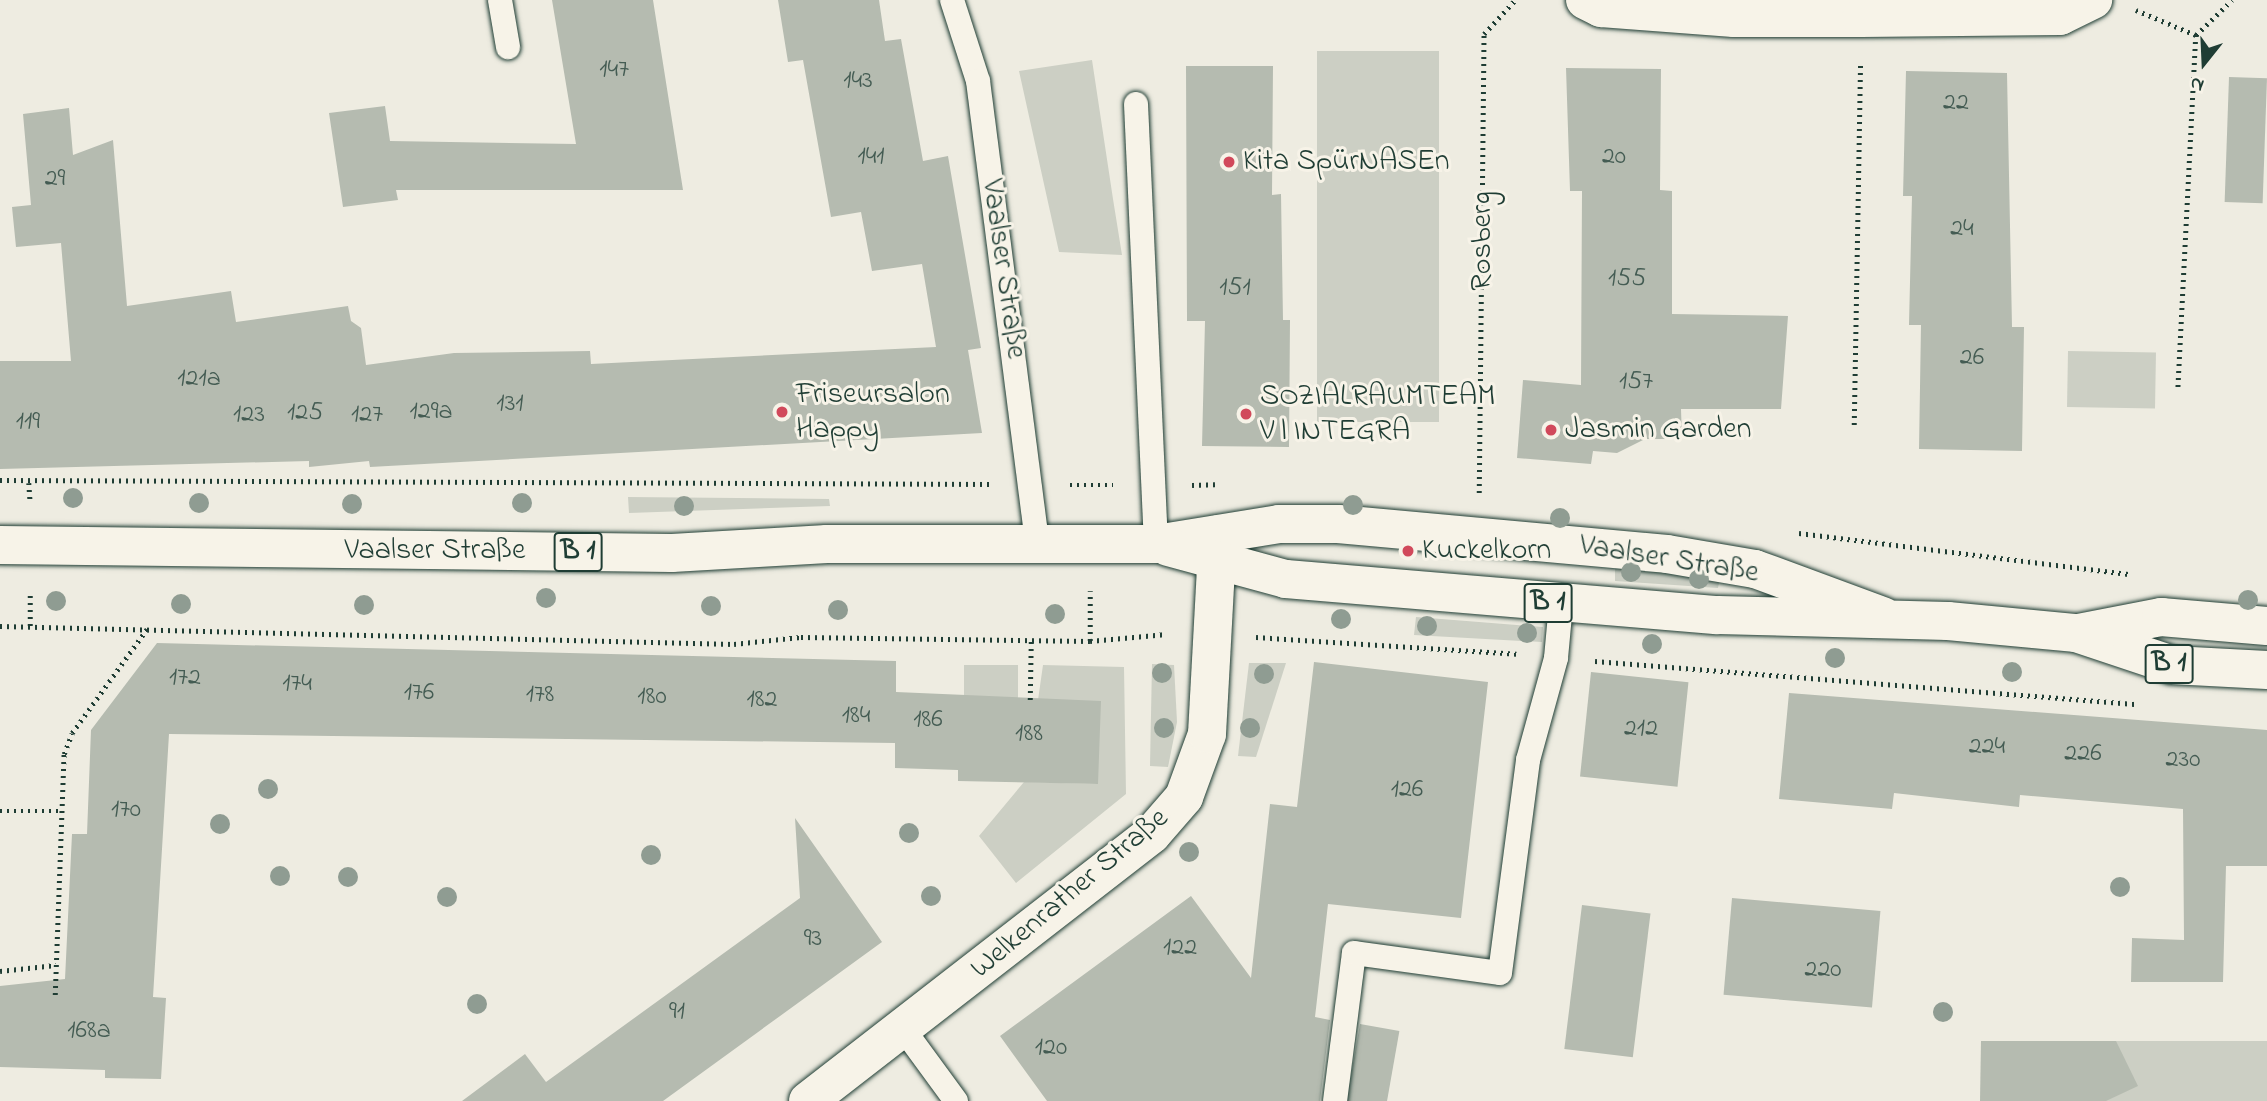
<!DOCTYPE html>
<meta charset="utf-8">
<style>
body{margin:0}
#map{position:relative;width:2267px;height:1101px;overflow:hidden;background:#eeece1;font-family:"Indie Flower",sans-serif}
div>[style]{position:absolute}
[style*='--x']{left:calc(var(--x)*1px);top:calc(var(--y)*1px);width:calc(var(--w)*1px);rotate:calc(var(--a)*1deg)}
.green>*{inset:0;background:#cccfc4;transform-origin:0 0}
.building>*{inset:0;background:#b5bbb0;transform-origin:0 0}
.path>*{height:4.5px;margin-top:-2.25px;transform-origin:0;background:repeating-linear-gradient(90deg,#1f3d34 0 2px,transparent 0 7px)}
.roads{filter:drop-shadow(0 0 2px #1f3d34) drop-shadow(0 0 2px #1f3d34)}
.lane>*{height:24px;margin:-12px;padding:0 12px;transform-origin:12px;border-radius:12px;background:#f7f3e8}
.street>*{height:38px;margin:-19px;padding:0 19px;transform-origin:19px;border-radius:19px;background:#f7f3e8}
.primary>*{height:38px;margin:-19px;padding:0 19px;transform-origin:19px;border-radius:19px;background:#f7f3e8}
.trees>*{width:20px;height:20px;margin:-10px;border-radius:50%;background:#8f9c92}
.dots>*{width:19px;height:19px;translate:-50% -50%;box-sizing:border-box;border:4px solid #f7f3e8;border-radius:50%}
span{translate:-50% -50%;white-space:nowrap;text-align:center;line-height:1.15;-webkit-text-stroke:6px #f7f3e8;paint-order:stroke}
.number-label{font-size:26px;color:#445c53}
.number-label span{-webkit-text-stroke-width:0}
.shield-label span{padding:2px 5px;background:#f7f3e8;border:2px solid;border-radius:5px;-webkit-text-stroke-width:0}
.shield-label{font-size:28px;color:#1f3d34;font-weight:700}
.poi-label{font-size:30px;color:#1f3d34}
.left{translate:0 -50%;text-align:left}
.street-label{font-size:30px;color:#1f3d34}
.north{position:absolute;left:2169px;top:28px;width:70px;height:70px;-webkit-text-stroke:5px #f7f3e8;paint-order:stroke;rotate:198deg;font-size:19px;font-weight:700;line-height:28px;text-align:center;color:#1f3d34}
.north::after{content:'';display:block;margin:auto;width:24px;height:32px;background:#1f3d34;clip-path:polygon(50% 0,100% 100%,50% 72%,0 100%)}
</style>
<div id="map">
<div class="green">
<div style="left:1439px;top:51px;width:371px;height:122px;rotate:90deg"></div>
<div style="clip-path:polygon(1092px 60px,1113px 199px,1122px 255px,1059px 252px,1019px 71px)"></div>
<div style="left:2068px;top:351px;width:88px;height:56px;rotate:1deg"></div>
<div style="clip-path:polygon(628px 497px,829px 499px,830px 506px,629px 513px)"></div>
<div style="clip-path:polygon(1615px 562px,1720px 577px,1718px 588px,1615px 581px)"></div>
<div style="clip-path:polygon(1416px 617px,1543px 627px,1542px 642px,1414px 635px)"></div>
<div style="clip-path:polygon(1249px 663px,1286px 663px,1256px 757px,1238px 756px)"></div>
<div style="clip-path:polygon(1152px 664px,1174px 665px,1177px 722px,1168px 767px,1150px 766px)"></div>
<div style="left:964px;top:665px;width:54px;height:34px"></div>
<div style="clip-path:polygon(1043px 665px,1124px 667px,1126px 794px,1016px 883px,979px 836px,1024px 782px,1098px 784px,1038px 700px)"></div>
<div style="clip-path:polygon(2064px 1041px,2267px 1041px,2267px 1101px,2090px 1101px,2063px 1086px)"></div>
</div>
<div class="building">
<div style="clip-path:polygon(552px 0,653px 0,683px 190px,396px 190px,398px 200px,343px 207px,329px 113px,385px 106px,390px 141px,576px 144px)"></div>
<div style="clip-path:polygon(778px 0,879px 0,885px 41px,901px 39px,923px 161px,948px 156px,981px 348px,968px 350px,982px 433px,370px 467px,369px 461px,309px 467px,309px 461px,0 469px,0 361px,71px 361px,61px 243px,16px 247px,12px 207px,31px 205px,23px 114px,69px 108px,73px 155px,113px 140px,127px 306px,231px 291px,236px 322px,348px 306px,351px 321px,361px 328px,366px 365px,454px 353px,590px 351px,591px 364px,936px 347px,922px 264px,872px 271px,861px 212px,831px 217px,803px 60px,788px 62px)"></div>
<div style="clip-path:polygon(1186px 66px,1273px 66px,1272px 195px,1281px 194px,1283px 320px,1290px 320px,1289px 447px,1202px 446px,1205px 321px,1187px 321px)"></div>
<div style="clip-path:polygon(1566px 68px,1661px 69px,1660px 190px,1672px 191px,1672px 314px,1788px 316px,1781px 409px,1681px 409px,1682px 439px,1645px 439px,1617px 453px,1593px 451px,1591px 464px,1517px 458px,1523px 380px,1581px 385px,1582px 191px,1570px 191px)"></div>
<div style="clip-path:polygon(1906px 71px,2007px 73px,2012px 327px,2024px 327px,2022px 451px,1919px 449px,1921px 325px,1909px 325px,1912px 196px,1903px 196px)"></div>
<div style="left:2229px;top:77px;width:38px;height:125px;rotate:2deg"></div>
<div style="clip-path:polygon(157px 643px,896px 661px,896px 692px,1101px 701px,1098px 784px,958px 781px,958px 770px,895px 768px,895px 743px,169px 734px,153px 997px,166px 998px,161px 1079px,105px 1078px,105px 1070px,0 1067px,0 986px,65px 979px,72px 834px,87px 834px,91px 730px)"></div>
<div style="clip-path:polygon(1314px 662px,1488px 682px,1461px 918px,1328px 904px,1315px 1017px,1330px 1020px,1320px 1101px,1047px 1101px,1000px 1036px,1191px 896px,1251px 978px,1270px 804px,1297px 807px)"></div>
<div style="left:1591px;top:672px;width:98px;height:105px;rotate:6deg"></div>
<div style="clip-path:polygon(1789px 693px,2267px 730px,2267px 866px,2226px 866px,2223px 982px,2131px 982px,2132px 938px,2184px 940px,2183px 809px,2020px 795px,2019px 807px,1894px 793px,1892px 809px,1779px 799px)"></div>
<div style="clip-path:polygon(795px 818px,882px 942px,663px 1101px,462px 1101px,525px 1054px,546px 1082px,800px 898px)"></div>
<div style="left:1732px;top:898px;width:149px;height:97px;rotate:5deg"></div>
<div style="left:1582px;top:905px;width:69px;height:145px;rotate:7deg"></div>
<div style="left:1360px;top:1024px;width:40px;height:78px;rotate:10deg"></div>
<div style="clip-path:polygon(1981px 1041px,2116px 1041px,2138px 1086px,2106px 1101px,1980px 1101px)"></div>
</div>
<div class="path">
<div style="--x:2136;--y:10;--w:65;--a:22.6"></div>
<div style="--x:2196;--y:35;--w:356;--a:92.9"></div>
<div style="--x:2196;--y:35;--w:50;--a:-44.2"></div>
<div style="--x:1854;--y:425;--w:361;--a:-89"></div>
<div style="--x:0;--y:480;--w:991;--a:0.23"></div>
<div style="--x:29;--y:483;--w:16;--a:86"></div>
<div style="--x:1070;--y:485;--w:43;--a:0"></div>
<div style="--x:1192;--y:485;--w:23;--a:-2"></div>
<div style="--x:1479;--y:493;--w:459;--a:-89.4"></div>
<div style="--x:1484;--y:34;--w:46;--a:-47.6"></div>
<div style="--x:1799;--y:533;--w:334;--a:7.1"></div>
<div style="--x:0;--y:626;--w:734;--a:1.4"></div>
<div style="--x:734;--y:644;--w:67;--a:-6"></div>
<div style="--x:801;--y:637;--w:289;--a:0.8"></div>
<div style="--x:1090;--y:641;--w:77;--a:-5.2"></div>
<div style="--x:30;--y:626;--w:34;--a:-90"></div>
<div style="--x:1256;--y:637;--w:261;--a:3.7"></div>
<div style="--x:1090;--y:641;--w:50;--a:-90"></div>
<div style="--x:1595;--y:661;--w:541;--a:4.56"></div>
<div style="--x:1030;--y:700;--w:60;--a:-89"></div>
<div style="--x:0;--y:811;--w:61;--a:0"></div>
<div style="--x:0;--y:971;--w:56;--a:-6.1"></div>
<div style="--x:55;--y:995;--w:241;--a:-87.9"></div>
<div style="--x:64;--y:754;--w:22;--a:-69"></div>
<div style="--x:72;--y:733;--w:128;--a:-54.2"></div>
</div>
<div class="roads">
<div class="lane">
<div style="--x:500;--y:0;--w:48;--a:80.3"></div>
<div style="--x:952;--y:0;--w:85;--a:72.2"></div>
<div style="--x:978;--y:81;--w:466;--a:82.7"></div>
<div style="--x:1136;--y:104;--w:440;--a:87.4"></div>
<div style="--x:904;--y:1030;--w:88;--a:53.8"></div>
<div style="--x:1335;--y:1101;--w:149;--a:-82.7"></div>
<div style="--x:1354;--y:953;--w:147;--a:7.8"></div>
<div style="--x:1500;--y:973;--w:215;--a:-82.5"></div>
<div style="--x:1528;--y:760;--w:106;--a:-74.6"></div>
<div style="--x:1556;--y:658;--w:54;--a:-84.7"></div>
</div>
<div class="street">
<div style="--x:1585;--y:0;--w:18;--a:27"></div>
<div style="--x:1601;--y:8;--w:133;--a:4.3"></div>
<div style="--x:1734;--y:18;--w:127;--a:0"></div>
<div style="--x:1861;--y:18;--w:199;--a:-0.6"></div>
<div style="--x:2060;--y:16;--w:37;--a:-26"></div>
<div style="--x:808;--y:1101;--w:435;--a:-37.8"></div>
<div style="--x:1152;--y:834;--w:49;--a:-49.1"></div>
<div style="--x:1184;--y:797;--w:67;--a:-69.9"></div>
<div style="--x:1207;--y:734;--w:200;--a:-86.9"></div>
</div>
<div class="primary">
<div style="--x:0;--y:545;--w:672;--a:0.68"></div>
<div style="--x:672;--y:553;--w:155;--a:-3.3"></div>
<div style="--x:827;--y:544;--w:329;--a:0"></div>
<div style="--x:1156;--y:544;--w:125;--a:-9.2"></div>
<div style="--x:1279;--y:524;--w:59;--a:0"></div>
<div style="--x:1338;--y:524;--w:330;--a:5.2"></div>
<div style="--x:1667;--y:554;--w:89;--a:9.7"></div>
<div style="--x:1755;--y:569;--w:136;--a:20.2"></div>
<div style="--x:1168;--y:547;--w:122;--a:15.2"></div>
<div style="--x:1286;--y:579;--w:433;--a:4.8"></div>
<div style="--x:1718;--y:615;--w:230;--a:1.5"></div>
<div style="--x:1948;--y:621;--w:129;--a:5.4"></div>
<div style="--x:2076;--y:633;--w:101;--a:18.4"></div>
<div style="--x:2172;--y:665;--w:95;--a:3"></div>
<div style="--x:2079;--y:633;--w:84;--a:-11"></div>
<div style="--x:2161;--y:617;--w:106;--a:4.9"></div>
</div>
</div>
<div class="trees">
<div style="left:73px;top:498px"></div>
<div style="left:199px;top:503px"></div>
<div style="left:522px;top:503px"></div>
<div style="left:352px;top:504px"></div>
<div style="left:1353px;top:505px"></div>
<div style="left:684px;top:506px"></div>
<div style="left:1560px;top:518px"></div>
<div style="left:1631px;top:572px"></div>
<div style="left:1699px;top:579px"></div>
<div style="left:546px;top:598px"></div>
<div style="left:2248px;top:600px"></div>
<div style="left:56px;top:601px"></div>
<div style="left:181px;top:604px"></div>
<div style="left:364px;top:605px"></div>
<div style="left:711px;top:606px"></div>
<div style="left:838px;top:610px"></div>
<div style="left:1055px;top:614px"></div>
<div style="left:1341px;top:619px"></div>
<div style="left:1427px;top:626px"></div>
<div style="left:1527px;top:633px"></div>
<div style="left:1652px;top:644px"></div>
<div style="left:1835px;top:658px"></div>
<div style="left:2012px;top:672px"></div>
<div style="left:1162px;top:673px"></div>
<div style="left:1264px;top:674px"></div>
<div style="left:1164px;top:728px"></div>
<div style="left:1250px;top:728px"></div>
<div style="left:268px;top:789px"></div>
<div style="left:220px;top:824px"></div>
<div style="left:909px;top:833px"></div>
<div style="left:1189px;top:852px"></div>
<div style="left:651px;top:855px"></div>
<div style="left:280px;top:876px"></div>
<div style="left:348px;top:877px"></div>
<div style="left:2120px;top:887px"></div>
<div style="left:931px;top:896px"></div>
<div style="left:447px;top:897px"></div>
<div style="left:477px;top:1004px"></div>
<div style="left:1943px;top:1012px"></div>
</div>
<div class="dots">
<div style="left:1229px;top:162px;background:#d1495b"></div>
<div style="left:782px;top:412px;background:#d1495b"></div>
<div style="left:1246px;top:414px;background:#d1495b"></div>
<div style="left:1551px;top:430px;background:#d1495b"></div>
<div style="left:1408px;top:551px;background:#d1495b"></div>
</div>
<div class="number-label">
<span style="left:614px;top:71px">147</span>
<span style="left:858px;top:82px">143</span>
<span style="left:1956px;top:104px">22</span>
<span style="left:871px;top:158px">141</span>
<span style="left:1614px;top:158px">20</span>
<span style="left:55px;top:180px">29</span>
<span style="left:1962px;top:230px">24</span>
<span style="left:1627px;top:280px">155</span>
<span style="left:1235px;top:289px">151</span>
<span style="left:1972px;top:359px">26</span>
<span style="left:199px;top:380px">121a</span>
<span style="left:1636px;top:383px">157</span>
<span style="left:510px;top:405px">131</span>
<span style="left:431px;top:413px">129a</span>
<span style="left:305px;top:414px">125</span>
<span style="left:249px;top:416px">123</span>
<span style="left:367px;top:416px">127</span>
<span style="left:28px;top:423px">119</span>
<span style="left:185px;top:679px">172</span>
<span style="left:297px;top:685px">174</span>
<span style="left:419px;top:694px">176</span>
<span style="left:540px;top:696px">178</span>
<span style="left:652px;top:698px">180</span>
<span style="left:762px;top:701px">182</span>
<span style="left:856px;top:717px">184</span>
<span style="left:928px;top:721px">186</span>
<span style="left:1641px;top:730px">212</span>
<span style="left:1029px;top:735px">188</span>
<span style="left:1987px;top:748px">224</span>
<span style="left:2083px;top:755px">226</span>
<span style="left:2183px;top:761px">230</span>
<span style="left:1407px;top:791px">126</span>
<span style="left:126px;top:811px">170</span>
<span style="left:813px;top:940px">93</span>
<span style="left:1180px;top:949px">122</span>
<span style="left:1823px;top:971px">220</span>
<span style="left:677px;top:1013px">91</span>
<span style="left:89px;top:1032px">168a</span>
<span style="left:1051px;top:1049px">120</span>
</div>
<div class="shield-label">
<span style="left:578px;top:552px">B 1</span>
<span style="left:1548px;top:603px">B 1</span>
<span style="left:2169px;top:664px">B 1</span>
</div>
<div class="poi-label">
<span class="left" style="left:1243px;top:162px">Kita SpürNASEn</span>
<span class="left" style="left:796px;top:412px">Friseursalon<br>Happy</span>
<span class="left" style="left:1260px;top:414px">SOZIALRAUMTEAM<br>V | INTEGRA</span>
<span class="left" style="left:1565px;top:430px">Jasmin Garden</span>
<span class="left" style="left:1422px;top:551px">Kuckelkorn</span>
</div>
<div class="street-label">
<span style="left:1483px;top:241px;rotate:-90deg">Rosberg</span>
<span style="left:1003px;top:269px;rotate:82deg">Vaalser Straße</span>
<span style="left:435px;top:551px">Vaalser Straße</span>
<span style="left:1669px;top:560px;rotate:9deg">Vaalser Straße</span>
<span style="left:1070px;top:894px;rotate:-40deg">Welkenrather Straße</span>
</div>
<div class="north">N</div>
</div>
